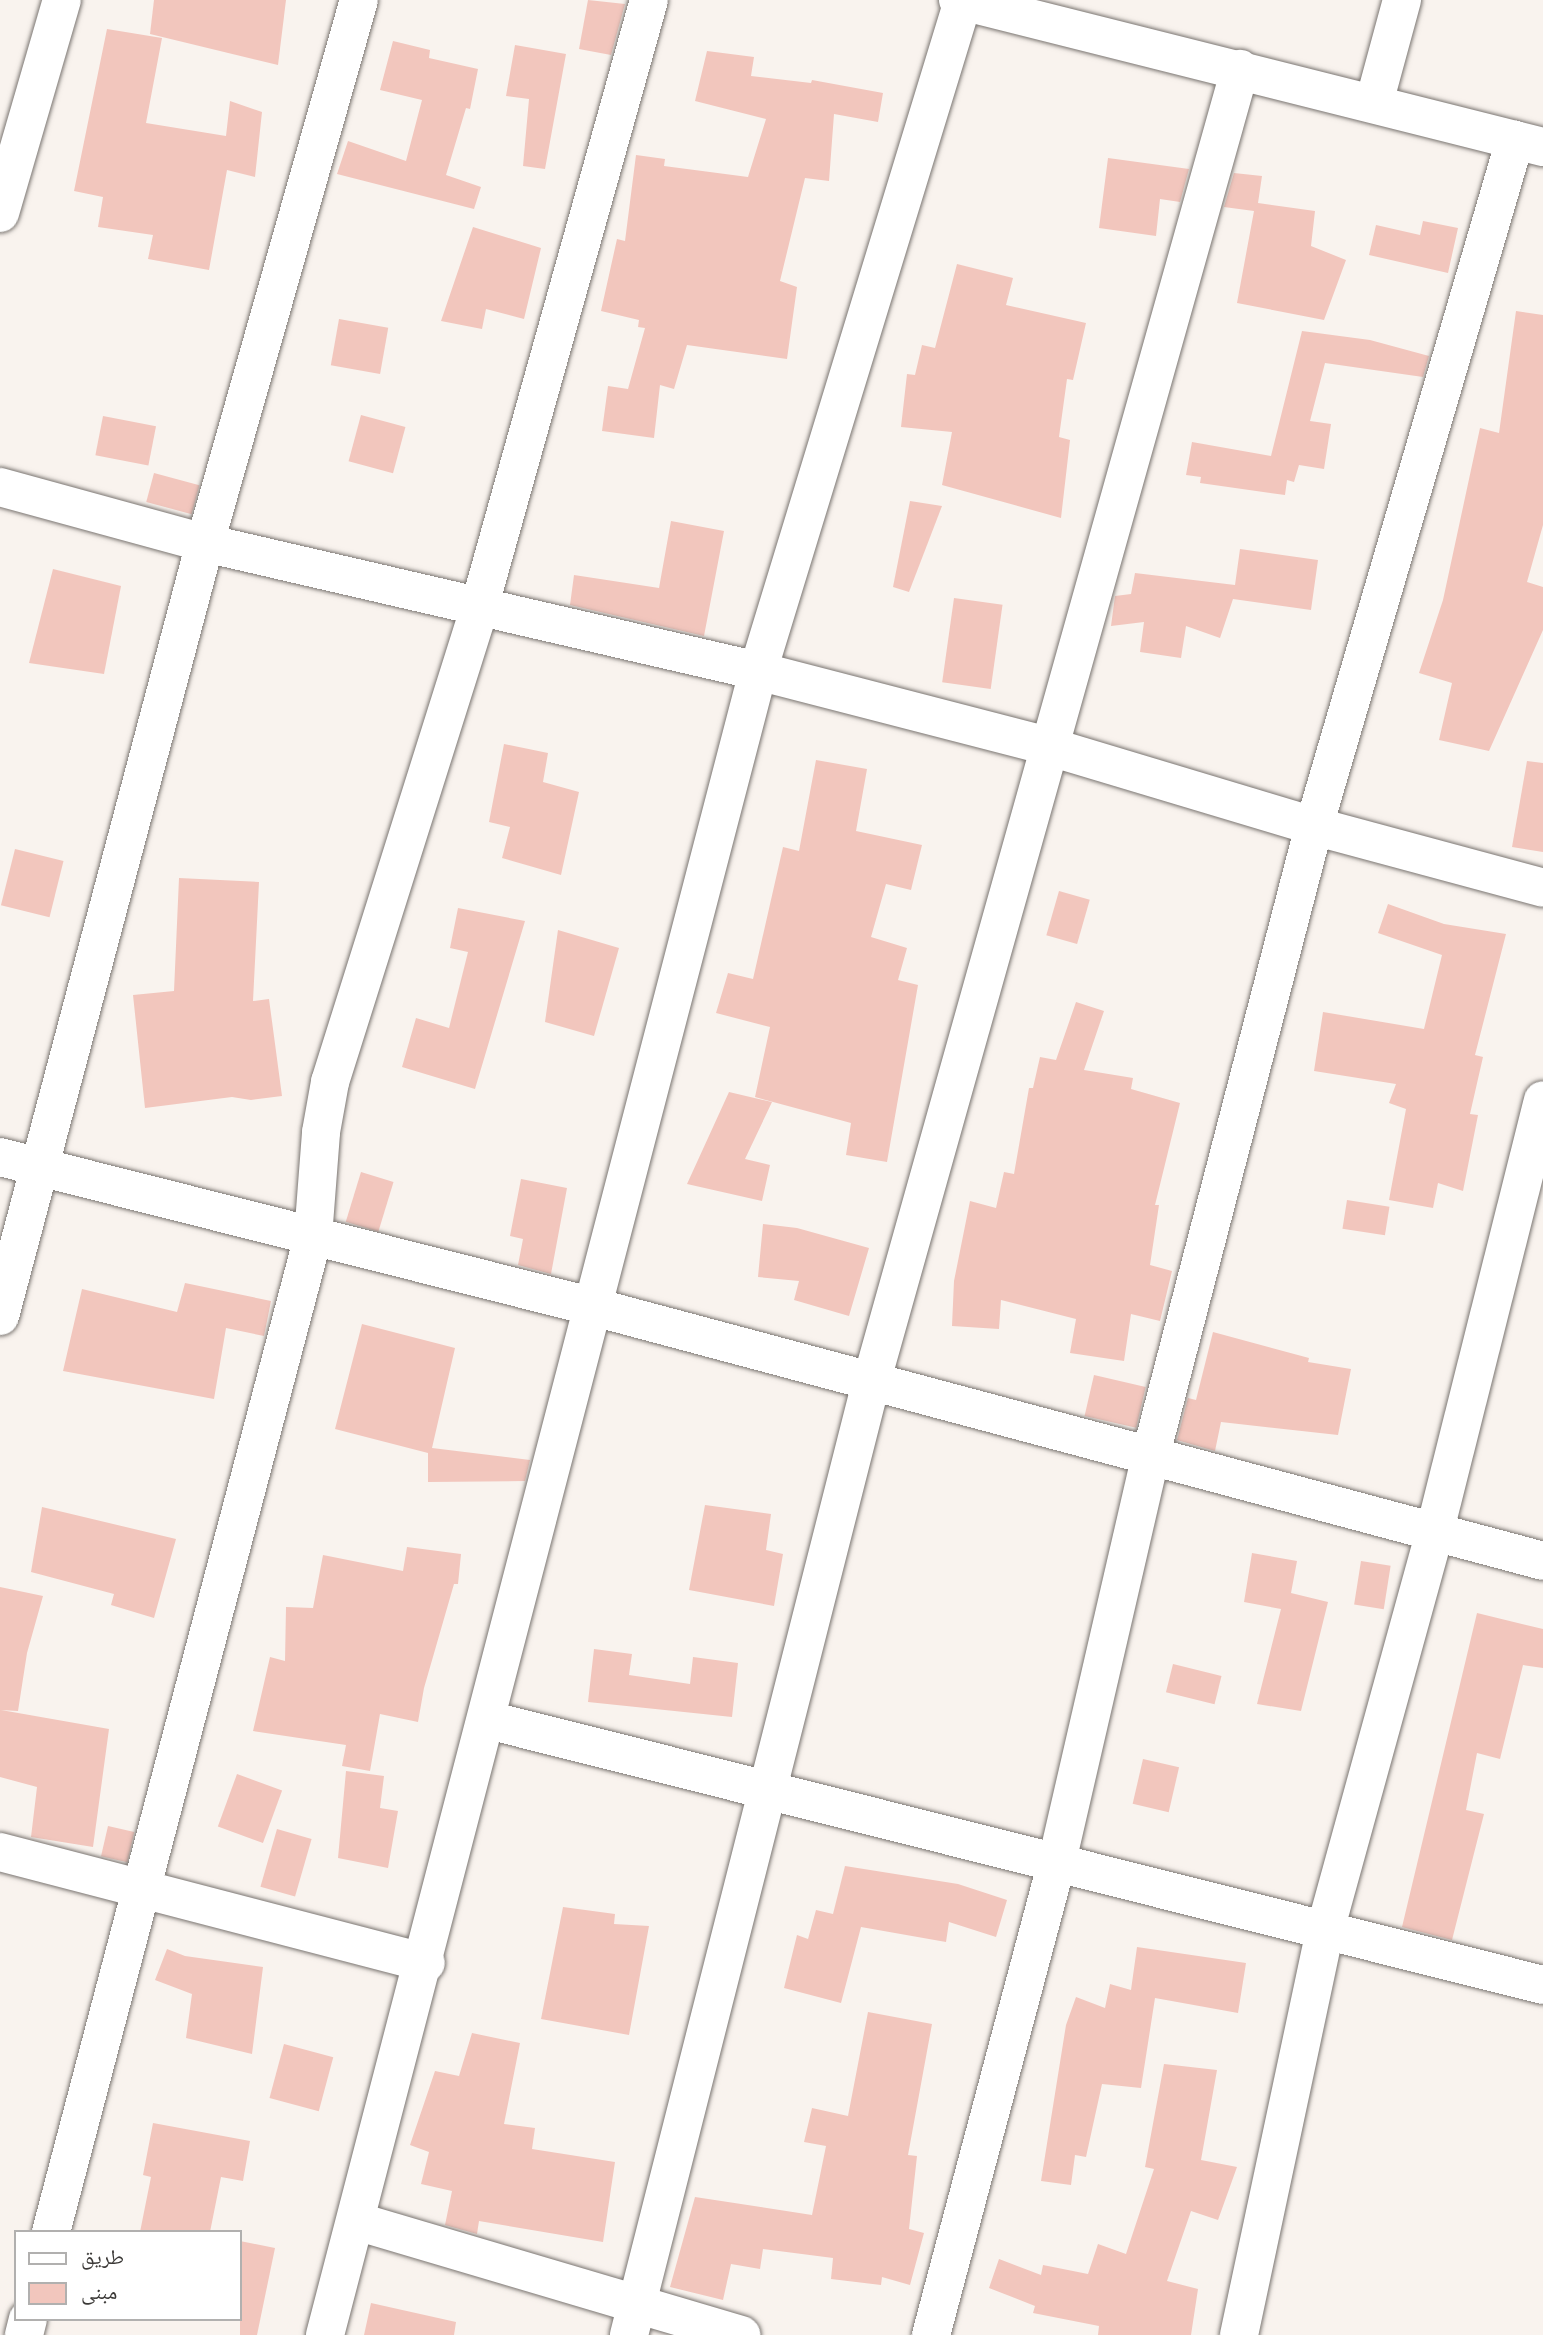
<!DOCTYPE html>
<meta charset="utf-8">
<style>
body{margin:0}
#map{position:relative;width:1543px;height:2335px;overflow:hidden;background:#f9f3ee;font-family:Poppins,"Noto Naskh Arabic",sans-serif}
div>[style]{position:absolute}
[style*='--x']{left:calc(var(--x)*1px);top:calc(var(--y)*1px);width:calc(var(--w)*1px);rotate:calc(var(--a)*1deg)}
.building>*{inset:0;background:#f2c6bd;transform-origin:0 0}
.roads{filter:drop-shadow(0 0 2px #7a7571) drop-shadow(0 0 2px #7a7571)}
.minor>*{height:38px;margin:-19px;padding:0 19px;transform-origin:19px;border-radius:19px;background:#fff}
span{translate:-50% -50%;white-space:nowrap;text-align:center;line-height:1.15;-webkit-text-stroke:7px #fff;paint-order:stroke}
.legend{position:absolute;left:14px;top:2230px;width:228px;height:91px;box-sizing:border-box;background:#fff;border:2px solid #b1b0af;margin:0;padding:9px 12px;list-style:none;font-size:21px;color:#3b3937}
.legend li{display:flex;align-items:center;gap:14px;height:35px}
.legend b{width:35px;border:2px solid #b1b0af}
</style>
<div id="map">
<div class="building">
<div style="clip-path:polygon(154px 0,286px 0,278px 65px,150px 34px)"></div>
<div style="clip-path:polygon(588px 0,625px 4px,611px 55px,579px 49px)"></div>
<div style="clip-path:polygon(107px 29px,162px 38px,146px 123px,226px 136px,230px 101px,262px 112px,255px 177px,227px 170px,209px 270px,148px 259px,153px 235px,98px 227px,103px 197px,74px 191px)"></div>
<div style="clip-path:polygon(393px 41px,430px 50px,429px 58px,478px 69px,470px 109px,466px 108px,446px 175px,481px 187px,474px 209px,337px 174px,348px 141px,406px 161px,422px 100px,380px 90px)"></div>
<div style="clip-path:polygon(515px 45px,566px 54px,545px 169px,523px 166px,529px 99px,506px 96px)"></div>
<div style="clip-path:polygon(707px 51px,754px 57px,751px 76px,811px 83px,812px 80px,883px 93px,878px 122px,834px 114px,829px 181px,805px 178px,780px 281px,797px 287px,787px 359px,687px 345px,674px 389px,660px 385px,654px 438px,602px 431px,608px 386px,628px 389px,645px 328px,638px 327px,639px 320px,601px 311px,617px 239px,625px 241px,636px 155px,665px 159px,664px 166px,748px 177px,766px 119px,695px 101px)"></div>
<div style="clip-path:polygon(1108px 158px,1189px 169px,1180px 202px,1160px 199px,1156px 236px,1099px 228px)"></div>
<div style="clip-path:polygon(1234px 173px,1262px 176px,1258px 203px,1315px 211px,1311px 246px,1346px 260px,1324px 320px,1237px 303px,1254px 211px,1224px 207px)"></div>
<div style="clip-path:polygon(1423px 221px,1458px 228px,1448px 273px,1369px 255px,1376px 225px,1420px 235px)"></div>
<div style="clip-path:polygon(473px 227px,541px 248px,524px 319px,486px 309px,482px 329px,441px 321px)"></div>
<div style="clip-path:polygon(957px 264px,1013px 278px,1006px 305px,1086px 323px,1073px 380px,1067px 379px,1059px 437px,1070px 440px,1061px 518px,942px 485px,952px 432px,901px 427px,907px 374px,915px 375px,922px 345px,935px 348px)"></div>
<div style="clip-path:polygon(1516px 311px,1543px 315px,1543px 525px,1527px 582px,1543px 587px,1543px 630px,1489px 751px,1439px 740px,1452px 683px,1419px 673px,1443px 600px,1480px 428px,1499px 433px)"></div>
<div style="left:339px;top:319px;width:50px;height:47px;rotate:10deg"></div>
<div style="clip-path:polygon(1302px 331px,1370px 340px,1429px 356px,1423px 377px,1325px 363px,1310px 421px,1331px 424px,1324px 469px,1299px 465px,1294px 482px,1287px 480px,1285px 495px,1200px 483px,1201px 477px,1186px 475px,1192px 442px,1271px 456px)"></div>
<div style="left:361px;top:415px;width:46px;height:48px;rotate:15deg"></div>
<div style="left:103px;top:416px;width:54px;height:40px;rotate:11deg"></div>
<div style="left:154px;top:473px;width:47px;height:30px;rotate:15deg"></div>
<div style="clip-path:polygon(910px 501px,942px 506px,909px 592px,893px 587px)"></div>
<div style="clip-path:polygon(671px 521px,724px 531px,704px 636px,570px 605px,574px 575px,659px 588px)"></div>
<div style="clip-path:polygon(1240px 549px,1318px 560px,1311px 610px,1233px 599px,1220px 638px,1186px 626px,1181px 658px,1140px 652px,1144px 622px,1111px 626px,1115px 596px,1131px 594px,1135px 573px,1235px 585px)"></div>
<div style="clip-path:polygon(53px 569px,121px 586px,104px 674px,29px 663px)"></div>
<div style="left:954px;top:598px;width:49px;height:85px;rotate:8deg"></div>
<div style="clip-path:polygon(504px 744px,548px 753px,543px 782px,579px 792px,561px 875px,502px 858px,510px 827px,489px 822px)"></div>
<div style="clip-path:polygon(816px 760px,867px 769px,856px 831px,922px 845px,911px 890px,886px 884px,871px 937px,907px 948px,898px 980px,918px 985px,887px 1162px,846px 1155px,851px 1123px,755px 1097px,770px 1027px,716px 1013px,728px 973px,753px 979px,783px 847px,799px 851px)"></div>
<div style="clip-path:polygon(1527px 761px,1543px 763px,1543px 852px,1512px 847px)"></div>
<div style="left:15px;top:849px;width:50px;height:58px;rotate:14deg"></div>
<div style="clip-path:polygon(179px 878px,259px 882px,253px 1001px,269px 999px,282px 1096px,251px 1100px,232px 1097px,145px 1108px,133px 995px,174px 991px)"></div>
<div style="left:1059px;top:891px;width:32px;height:46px;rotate:16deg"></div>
<div style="clip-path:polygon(1388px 904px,1444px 924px,1506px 934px,1475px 1055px,1483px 1057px,1470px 1114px,1478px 1115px,1463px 1191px,1438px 1183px,1433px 1208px,1389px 1200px,1406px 1109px,1389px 1103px,1396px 1084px,1314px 1071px,1323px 1012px,1424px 1029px,1442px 955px,1378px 933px)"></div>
<div style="clip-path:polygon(458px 908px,525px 921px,475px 1089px,402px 1067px,416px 1018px,449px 1028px,468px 952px,450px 948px)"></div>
<div style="clip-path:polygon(558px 930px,619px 948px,594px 1036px,545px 1022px)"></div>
<div style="clip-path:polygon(1076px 1002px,1104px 1011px,1084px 1070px,1133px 1078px,1131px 1089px,1180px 1103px,1155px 1205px,1159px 1205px,1150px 1265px,1172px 1271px,1160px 1321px,1131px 1314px,1124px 1361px,1070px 1353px,1076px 1319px,1001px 1300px,999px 1329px,952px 1326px,954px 1281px,970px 1201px,996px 1208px,1004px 1172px,1014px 1174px,1029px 1088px,1033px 1088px,1040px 1057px,1056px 1060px)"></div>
<div style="clip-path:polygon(729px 1092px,772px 1102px,745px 1159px,770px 1165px,762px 1201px,687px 1184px)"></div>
<div style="left:361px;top:1172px;width:34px;height:52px;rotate:17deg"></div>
<div style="clip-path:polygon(521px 1179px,567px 1188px,551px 1274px,518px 1265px,523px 1239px,510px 1236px)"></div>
<div style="left:1347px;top:1200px;width:43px;height:29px;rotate:9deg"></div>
<div style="clip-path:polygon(763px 1224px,797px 1228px,869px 1248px,849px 1316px,794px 1300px,799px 1281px,758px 1277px)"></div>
<div style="clip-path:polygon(185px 1283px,271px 1301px,264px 1336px,226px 1328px,214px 1399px,63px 1371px,82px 1289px,177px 1312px)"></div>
<div style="clip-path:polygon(362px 1324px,455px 1348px,432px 1448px,530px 1460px,525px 1481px,428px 1482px,428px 1453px,335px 1429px)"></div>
<div style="clip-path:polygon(1213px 1332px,1309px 1358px,1308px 1362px,1351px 1369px,1338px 1435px,1221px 1422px,1215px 1451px,1177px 1440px,1188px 1398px,1196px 1400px)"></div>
<div style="left:1094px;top:1375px;width:53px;height:42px;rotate:13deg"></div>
<div style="clip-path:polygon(705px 1505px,771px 1514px,766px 1550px,783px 1554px,774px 1606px,689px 1590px)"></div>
<div style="clip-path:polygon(42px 1507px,176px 1539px,154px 1618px,111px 1605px,114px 1594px,31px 1572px)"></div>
<div style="clip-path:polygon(407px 1547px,461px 1554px,458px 1584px,454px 1584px,424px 1688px,418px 1722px,380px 1714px,370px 1771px,342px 1766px,346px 1745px,253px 1731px,270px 1657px,285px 1661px,286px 1607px,313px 1608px,323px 1555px,403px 1571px)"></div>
<div style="clip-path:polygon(1252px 1553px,1297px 1561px,1291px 1593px,1328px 1602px,1301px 1711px,1257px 1704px,1281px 1609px,1244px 1602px)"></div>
<div style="left:1361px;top:1561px;width:30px;height:44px;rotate:9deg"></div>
<div style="clip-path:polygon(0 1587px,43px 1596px,27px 1653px,18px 1711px,1px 1710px,109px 1729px,93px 1847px,31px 1837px,37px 1787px,0 1777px)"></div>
<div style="clip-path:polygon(1477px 1613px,1543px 1629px,1543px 1668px,1523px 1665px,1500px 1759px,1477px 1753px,1466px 1810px,1484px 1814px,1452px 1940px,1402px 1927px)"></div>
<div style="clip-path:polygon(594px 1649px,632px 1654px,629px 1675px,690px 1684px,693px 1657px,738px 1663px,732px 1717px,588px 1702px)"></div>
<div style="left:1173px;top:1664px;width:50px;height:29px;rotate:14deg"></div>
<div style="left:1143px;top:1759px;width:37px;height:46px;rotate:13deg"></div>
<div style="clip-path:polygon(346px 1771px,384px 1776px,380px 1808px,398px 1811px,388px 1868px,338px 1858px)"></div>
<div style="left:237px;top:1774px;width:48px;height:56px;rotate:20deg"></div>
<div style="left:108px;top:1826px;width:27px;height:31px;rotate:13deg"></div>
<div style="left:277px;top:1829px;width:36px;height:60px;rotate:16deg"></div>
<div style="clip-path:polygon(845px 1866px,958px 1884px,1007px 1900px,996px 1937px,949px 1922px,946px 1942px,861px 1927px,841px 2003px,784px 1988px,797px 1935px,808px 1939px,816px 1910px,833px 1914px)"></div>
<div style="clip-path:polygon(563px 1907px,615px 1914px,614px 1924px,649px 1926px,629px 2035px,541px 2019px)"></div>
<div style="clip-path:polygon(1137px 1947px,1246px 1963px,1238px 2013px,1155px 1998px,1141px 2088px,1102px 2084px,1086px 2157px,1075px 2155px,1071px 2185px,1041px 2181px,1066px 2025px,1076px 1997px,1105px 2008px,1110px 1984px,1131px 1990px)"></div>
<div style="clip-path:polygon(167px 1949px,185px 1956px,263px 1967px,252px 2054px,186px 2038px,192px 1994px,155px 1980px)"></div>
<div style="clip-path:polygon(868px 2012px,932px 2024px,908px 2155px,917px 2156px,909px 2229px,924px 2233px,910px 2285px,882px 2277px,881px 2285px,831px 2279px,833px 2258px,763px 2249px,760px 2269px,731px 2264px,723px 2300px,670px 2287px,695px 2197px,812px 2215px,826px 2146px,804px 2142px,812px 2108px,848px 2116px)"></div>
<div style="clip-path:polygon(472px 2033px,520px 2043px,504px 2124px,535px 2128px,532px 2149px,615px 2162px,603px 2242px,479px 2221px,477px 2234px,445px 2225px,452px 2191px,421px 2184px,429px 2152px,410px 2145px,435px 2071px,459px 2076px)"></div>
<div style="left:284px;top:2044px;width:51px;height:56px;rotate:15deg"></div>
<div style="clip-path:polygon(1164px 2064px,1217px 2070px,1201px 2160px,1237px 2167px,1218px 2220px,1191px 2211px,1167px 2281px,1198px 2289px,1191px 2335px,1098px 2335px,1099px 2326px,1033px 2313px,1035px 2306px,989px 2288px,999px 2259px,1041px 2275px,1043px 2265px,1088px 2274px,1098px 2244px,1126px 2254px,1154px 2169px,1145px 2167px)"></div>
<div style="clip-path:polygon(153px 2123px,250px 2141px,243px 2181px,221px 2177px,210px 2232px,140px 2232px,151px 2177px,143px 2175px)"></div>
<div style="clip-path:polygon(240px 2241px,275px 2248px,257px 2335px,240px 2335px)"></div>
<div style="clip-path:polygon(371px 2303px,456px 2322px,454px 2335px,364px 2335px)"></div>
</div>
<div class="roads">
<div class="minor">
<div style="--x:958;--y:0;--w:603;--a:14.11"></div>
<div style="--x:1374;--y:103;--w:107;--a:-74.8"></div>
<div style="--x:0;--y:213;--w:222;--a:-73.8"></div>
<div style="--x:0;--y:487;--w:213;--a:15.3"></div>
<div style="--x:205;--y:543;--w:568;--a:13.03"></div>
<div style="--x:758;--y:671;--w:299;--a:14.5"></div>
<div style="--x:1047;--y:746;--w:279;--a:16.7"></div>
<div style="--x:1314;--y:826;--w:237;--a:15.1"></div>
<div style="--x:0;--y:1157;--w:613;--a:14.17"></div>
<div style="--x:594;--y:1307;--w:982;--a:14.98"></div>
<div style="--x:0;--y:1316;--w:800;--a:-75.15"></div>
<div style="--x:205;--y:543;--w:564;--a:-74.17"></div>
<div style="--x:488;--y:1720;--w:1088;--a:14.1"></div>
<div style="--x:0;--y:1852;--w:440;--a:14.6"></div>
<div style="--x:356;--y:2221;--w:402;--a:16.5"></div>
<div style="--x:51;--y:2232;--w:1029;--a:-75.25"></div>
<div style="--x:313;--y:1237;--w:105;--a:-85.6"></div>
<div style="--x:321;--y:1132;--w:51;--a:-79.8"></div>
<div style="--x:330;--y:1082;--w:497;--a:-72.5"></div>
<div style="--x:479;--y:608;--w:631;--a:-74.38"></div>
<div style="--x:24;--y:2335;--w:16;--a:-76"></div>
<div style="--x:325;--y:2335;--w:1719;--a:-75.41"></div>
<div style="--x:758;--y:671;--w:701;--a:-72.99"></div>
<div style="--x:629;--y:2335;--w:982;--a:-75.74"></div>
<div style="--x:871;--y:1383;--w:1365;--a:-74.31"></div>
<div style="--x:931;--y:2335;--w:485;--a:-75.1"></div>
<div style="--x:1056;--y:1866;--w:419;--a:-77"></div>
<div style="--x:1150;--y:1458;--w:653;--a:-75.45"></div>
<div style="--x:1314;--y:826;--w:715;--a:-73.67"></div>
<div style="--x:1239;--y:2335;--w:417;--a:-78"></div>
<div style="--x:1326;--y:1927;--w:412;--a:-74.6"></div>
<div style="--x:1435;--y:1530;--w:443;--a:-75.9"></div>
</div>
</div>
<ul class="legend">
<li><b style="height:9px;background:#fff"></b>طريق</li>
<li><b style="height:19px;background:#f2c6bd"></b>مبنى</li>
</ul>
</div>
